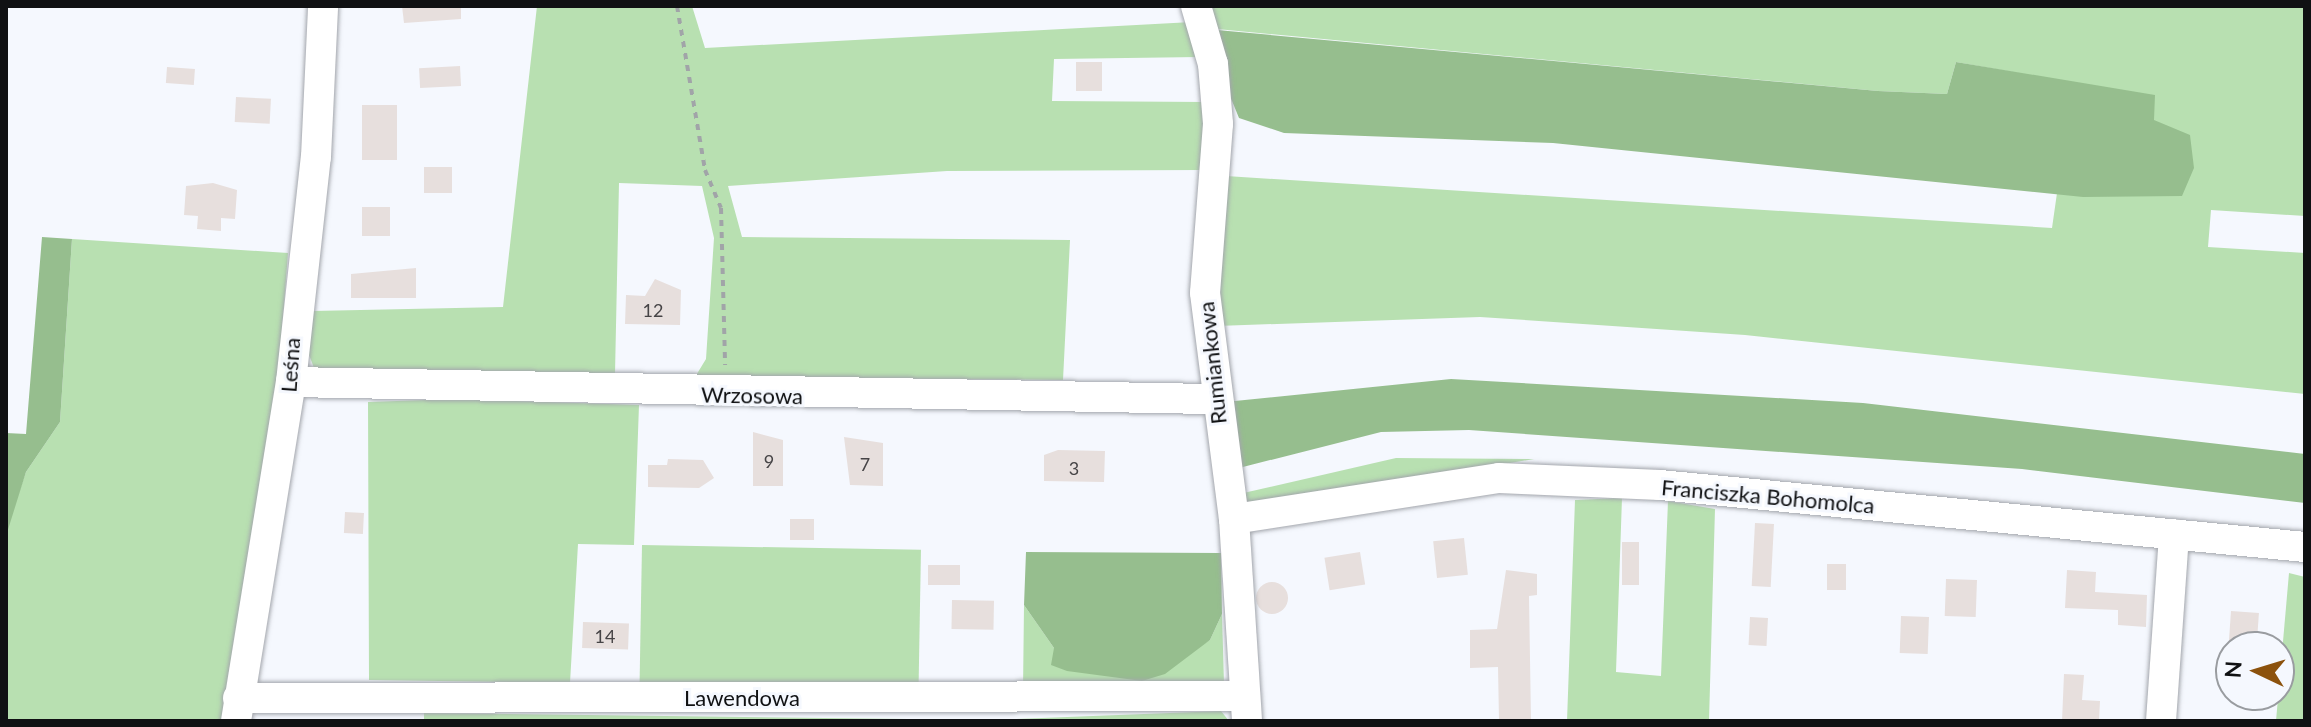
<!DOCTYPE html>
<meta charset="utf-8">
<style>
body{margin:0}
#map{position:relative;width:2311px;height:727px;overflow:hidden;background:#f5f8fe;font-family:Lato,sans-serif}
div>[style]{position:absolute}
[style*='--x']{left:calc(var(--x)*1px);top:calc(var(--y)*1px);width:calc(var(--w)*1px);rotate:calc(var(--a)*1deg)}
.green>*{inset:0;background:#b8e0b1;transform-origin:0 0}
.forest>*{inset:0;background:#96be8e}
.building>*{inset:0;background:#e7dfdd;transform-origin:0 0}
.round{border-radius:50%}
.path>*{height:4px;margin-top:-2px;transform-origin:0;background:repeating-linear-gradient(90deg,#a1a4a8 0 6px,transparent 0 12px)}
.roads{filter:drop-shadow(0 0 2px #a3a6ac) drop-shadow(0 0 2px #a3a6ac)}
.minor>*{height:30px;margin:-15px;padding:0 15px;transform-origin:15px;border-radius:15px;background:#fff}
span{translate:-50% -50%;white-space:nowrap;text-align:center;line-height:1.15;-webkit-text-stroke:6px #f5f8fe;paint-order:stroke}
.number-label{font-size:18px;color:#464446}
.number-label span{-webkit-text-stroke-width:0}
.street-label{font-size:22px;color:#101113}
.frame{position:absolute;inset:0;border:8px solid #101113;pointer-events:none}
.north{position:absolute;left:2215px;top:631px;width:80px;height:80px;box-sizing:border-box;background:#f5f8fe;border:2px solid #999ca0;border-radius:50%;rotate:274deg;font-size:22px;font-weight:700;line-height:32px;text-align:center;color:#101113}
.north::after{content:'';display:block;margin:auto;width:28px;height:36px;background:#8c520d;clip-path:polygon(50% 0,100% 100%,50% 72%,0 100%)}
</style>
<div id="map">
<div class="green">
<div style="clip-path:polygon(537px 6px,692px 6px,705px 48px,1192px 22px,1199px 57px,1054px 59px,1052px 101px,1206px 102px,1204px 170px,947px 171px,728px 186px,742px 237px,1070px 240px,1063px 380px,695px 377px,706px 359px,714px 238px,702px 186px,619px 183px,615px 374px,314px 368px,305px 344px,313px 311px,503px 307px)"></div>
<div style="clip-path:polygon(1209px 6px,2305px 6px,2305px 216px,2211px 210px,2208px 247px,2305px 253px,2305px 394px,1745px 335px,1480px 317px,1217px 326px,1226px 176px,2052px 228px,2057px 193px,2182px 196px,2018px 73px,1956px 62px,1947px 94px,1878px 91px,1217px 29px)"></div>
<div style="clip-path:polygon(72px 239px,288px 253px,278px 383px,231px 721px,6px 721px,8px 523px,26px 472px,60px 422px)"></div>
<div style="clip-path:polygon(454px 399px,639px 405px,634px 545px,578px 544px,570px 683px,369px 680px,368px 402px)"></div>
<div style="clip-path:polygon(1396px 458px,1534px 459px,1243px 509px,1239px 494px)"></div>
<div style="clip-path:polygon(1622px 498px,1616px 672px,1661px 676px,1668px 501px,1715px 509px,1709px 721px,1567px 721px,1575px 500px)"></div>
<div style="left:642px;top:545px;width:279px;height:140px;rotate:1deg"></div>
<div style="clip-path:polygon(2289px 573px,2305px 577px,2305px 721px,2276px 721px)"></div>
<div style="clip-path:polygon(1024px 605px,1054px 648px,1142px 681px,1210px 640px,1222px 614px,1224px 684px,1023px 690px)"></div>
<div style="clip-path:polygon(1221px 711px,1229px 721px,424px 721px,424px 713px,992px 720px)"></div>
</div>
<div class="forest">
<div style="clip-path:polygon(1217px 30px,1878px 91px,1947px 94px,1956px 62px,2155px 95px,2154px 120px,2190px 135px,2194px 168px,2182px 196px,2083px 197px,1553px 143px,1284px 133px,1239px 118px,1223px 79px)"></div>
<div style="clip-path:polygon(42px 237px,72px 239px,60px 422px,26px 472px,6px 536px,6px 433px,26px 434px)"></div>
<div style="clip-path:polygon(1451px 379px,1863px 403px,2305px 454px,2305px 503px,2022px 469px,1469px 430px,1381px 432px,1235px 469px,1225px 402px)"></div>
<div style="clip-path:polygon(1026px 552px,1221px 553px,1222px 614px,1210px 640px,1165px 674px,1142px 681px,1067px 671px,1051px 665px,1054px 648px,1024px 605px)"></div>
</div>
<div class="building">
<div style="clip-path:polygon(402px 6px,461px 6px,461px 19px,404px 23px)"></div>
<div style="left:1076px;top:62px;width:26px;height:29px"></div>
<div style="left:460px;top:66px;width:20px;height:41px;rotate:87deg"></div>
<div style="left:167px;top:67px;width:28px;height:16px;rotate:4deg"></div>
<div style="left:236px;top:97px;width:35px;height:25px;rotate:3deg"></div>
<div style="left:362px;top:105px;width:35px;height:55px"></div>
<div style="left:424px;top:167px;width:28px;height:26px"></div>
<div style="clip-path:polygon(213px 183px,237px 190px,235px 219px,221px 218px,221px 231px,197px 229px,198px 216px,184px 215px,186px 186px)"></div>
<div style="left:362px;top:207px;width:28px;height:29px"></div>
<div style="clip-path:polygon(416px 268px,416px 298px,351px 298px,351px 274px)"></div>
<div style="clip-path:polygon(655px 279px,681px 290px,680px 325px,625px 324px,626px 295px,645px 296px)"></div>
<div style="clip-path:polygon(753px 432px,783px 440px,783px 486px,753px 486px)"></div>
<div style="clip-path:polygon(844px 437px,883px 443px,883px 486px,850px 485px)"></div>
<div style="clip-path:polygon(1058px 450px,1105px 451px,1104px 482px,1044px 481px,1044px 455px)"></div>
<div style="clip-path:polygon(668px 459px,703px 460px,714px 478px,699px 488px,648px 487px,648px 465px,667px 465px)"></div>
<div style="left:345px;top:512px;width:19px;height:21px;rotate:3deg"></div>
<div style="left:790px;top:519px;width:24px;height:21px"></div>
<div style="left:1755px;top:523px;width:19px;height:63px;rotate:3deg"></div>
<div style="left:1464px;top:538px;width:37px;height:31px;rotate:84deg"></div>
<div style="left:1622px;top:542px;width:17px;height:43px"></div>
<div style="left:1360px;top:552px;width:33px;height:36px;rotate:81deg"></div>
<div style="left:1827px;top:564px;width:19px;height:26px"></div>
<div style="left:928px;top:565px;width:32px;height:20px"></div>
<div style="clip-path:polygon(1506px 570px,1537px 574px,1537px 595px,1529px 596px,1531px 721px,1499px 721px,1498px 667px,1470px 668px,1470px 630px,1497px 629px)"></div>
<div style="clip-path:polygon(2067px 570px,2096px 572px,2095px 592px,2147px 595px,2146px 627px,2118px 625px,2118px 610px,2065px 608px)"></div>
<div style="left:1946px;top:579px;width:31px;height:37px;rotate:2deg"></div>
<div class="round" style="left:1256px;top:582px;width:32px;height:32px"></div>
<div style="left:952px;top:600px;width:42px;height:29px;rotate:1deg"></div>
<div style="left:2231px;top:611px;width:28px;height:36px;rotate:4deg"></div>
<div style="left:1901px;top:616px;width:28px;height:37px;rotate:2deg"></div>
<div style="left:1750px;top:617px;width:18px;height:28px;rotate:3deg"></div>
<div style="left:583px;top:622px;width:46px;height:26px;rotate:2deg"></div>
<div style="clip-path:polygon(2064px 674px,2084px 675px,2082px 700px,2100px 701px,2099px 721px,2062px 721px)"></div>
</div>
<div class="path">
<div style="--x:677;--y:6;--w:166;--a:80.3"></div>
<div style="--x:705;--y:170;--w:41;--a:67.2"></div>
<div style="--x:721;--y:208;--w:157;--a:88.5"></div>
</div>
<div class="roads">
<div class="minor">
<div style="--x:1196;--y:6;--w:60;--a:73.7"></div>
<div style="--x:1213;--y:64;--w:60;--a:85.2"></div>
<div style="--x:1218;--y:124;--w:169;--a:94.4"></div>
<div style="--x:1205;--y:293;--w:228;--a:82.7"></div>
<div style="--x:1234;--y:519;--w:202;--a:86.3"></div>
<div style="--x:291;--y:382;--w:922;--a:1.06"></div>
<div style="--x:1234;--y:519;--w:268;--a:-8.8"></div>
<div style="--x:1499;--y:478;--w:161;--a:2.5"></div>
<div style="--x:1660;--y:485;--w:648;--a:5.49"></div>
<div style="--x:238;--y:698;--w:1007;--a:-0.11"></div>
<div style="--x:236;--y:721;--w:343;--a:-80.8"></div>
<div style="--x:291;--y:382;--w:226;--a:-83.7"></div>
<div style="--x:316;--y:157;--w:151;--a:-87.3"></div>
<div style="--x:2161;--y:721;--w:187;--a:-86"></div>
</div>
</div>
<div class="number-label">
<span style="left:653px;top:310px">12</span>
<span style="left:769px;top:461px">9</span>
<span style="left:865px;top:464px">7</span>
<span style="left:1074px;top:468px">3</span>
<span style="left:605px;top:636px">14</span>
</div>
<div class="street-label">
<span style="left:1212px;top:363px;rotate:-96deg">Rumiankowa</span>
<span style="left:290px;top:365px;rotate:-86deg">Leśna</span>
<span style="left:752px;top:395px;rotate:1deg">Wrzosowa</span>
<span style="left:1768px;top:496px;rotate:5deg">Franciszka Bohomolca</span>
<span style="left:742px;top:698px">Lawendowa</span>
</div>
<div class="frame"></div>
<div class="north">N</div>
</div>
